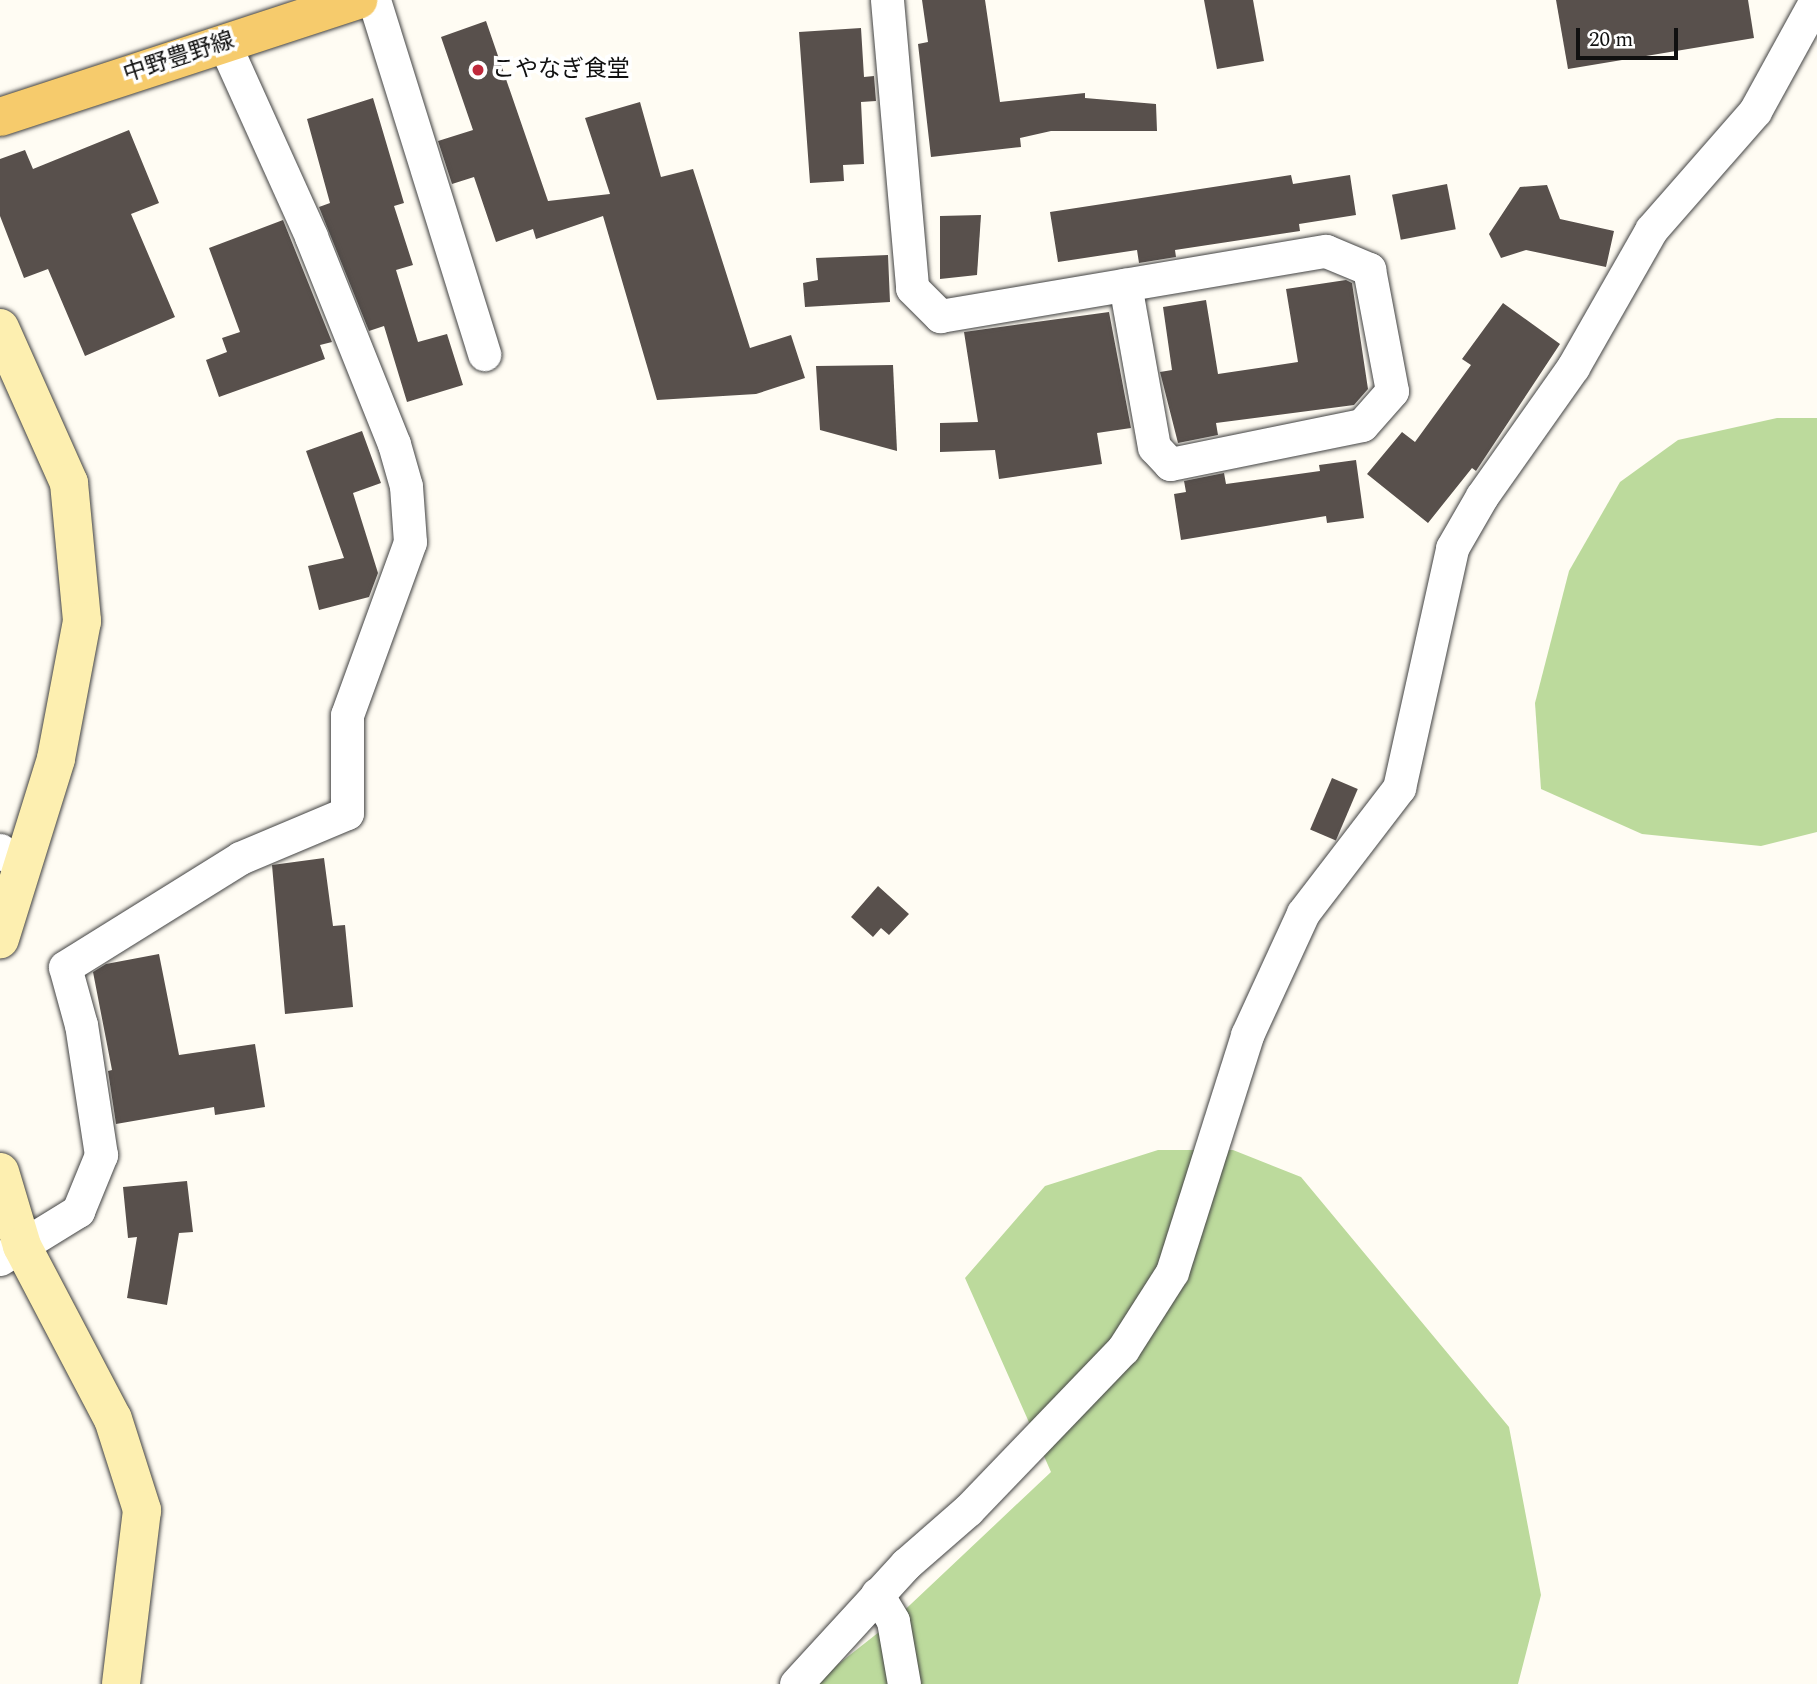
<!DOCTYPE html>
<meta charset="utf-8">
<style>
body{margin:0}
#map{position:relative;width:1817px;height:1684px;overflow:hidden;background:#fffcf3;font-family:Spectral,"Noto Sans JP",serif}
div>[style]{position:absolute}
[style*='--x']{left:calc(var(--x)*1px);top:calc(var(--y)*1px);width:calc(var(--w)*1px);rotate:calc(var(--a)*1deg)}
.forest>*{inset:0;background:#bcda9c}
.building>*{inset:0;background:#58504c;transform-origin:0 0}
.roads{filter:drop-shadow(0 0 2px #434343) drop-shadow(0 0 2px #434343)}
.street>*{height:33px;margin:-16.5px;padding:0 16.5px;transform-origin:16.5px;border-radius:16.5px;background:#fff}
.secondary>*{height:38px;margin:-19px;padding:0 19px;transform-origin:19px;border-radius:19px;background:#fdefb0}
.primary>*{height:38px;margin:-19px;padding:0 19px;transform-origin:19px;border-radius:19px;background:#f6cb6c}
.dots>*{width:19px;height:19px;translate:-50% -50%;box-sizing:border-box;border:4px solid #fff;border-radius:50%}
span{translate:-50% -50%;white-space:nowrap;text-align:center;line-height:1.15;-webkit-text-stroke:7px #fff;paint-order:stroke}
.street-label{font-size:23px;color:#101010}
.poi-label{font-size:23px;color:#101010}
.left{translate:0 -50%;text-align:left}
.scale{position:absolute;left:1576px;top:28px;width:102px;height:32px;box-sizing:border-box;border:4px solid #101010;border-top:0;padding-left:9px;font-size:21px;line-height:24px;white-space:nowrap;color:#101010;-webkit-text-stroke:5px #fff;paint-order:stroke}
</style>
<div id="map">
<div class="forest">
<div style="clip-path:polygon(1777px 418px,1817px 418px,1817px 832px,1761px 846px,1642px 834px,1541px 789px,1535px 703px,1569px 571px,1620px 482px,1678px 440px)"></div>
<div style="clip-path:polygon(1158px 1150px,1233px 1150px,1301px 1177px,1509px 1427px,1541px 1595px,1518px 1684px,813px 1684px,893px 1621px,1051px 1472px,965px 1278px,1045px 1186px)"></div>
</div>
<div class="building">
<div style="clip-path:polygon(922px 0,985px 0,1000px 102px,1085px 93px,1085px 98px,1156px 104px,1157px 131px,1051px 131px,1020px 138px,1021px 147px,931px 157px,918px 44px,928px 42px)"></div>
<div style="clip-path:polygon(1204px 0,1253px 0,1264px 61px,1217px 69px)"></div>
<div style="clip-path:polygon(1556px 0,1748px 0,1754px 38px,1568px 69px)"></div>
<div style="clip-path:polygon(486px 21px,548px 201px,610px 194px,585px 118px,640px 102px,661px 177px,693px 169px,750px 348px,791px 335px,805px 378px,756px 394px,657px 400px,603px 216px,536px 239px,533px 229px,496px 242px,474px 177px,452px 184px,438px 141px,473px 130px,441px 37px)"></div>
<div style="clip-path:polygon(861px 28px,864px 77px,874px 76px,876px 101px,861px 102px,864px 164px,843px 165px,844px 181px,810px 183px,799px 32px)"></div>
<div style="clip-path:polygon(373px 98px,404px 203px,394px 206px,413px 265px,396px 270px,418px 342px,447px 334px,463px 385px,407px 402px,384px 326px,369px 331px,319px 207px,330px 203px,307px 119px)"></div>
<div style="clip-path:polygon(129px 130px,159px 203px,131px 214px,175px 317px,85px 356px,48px 269px,24px 278px,0 216px,0 159px,25px 150px,33px 169px)"></div>
<div style="clip-path:polygon(1291px 175px,1293px 184px,1350px 175px,1356px 215px,1299px 224px,1300px 231px,1175px 250px,1176px 257px,1139px 263px,1137px 250px,1058px 262px,1050px 212px)"></div>
<div style="left:1447px;top:184px;width:46px;height:56px;rotate:79deg"></div>
<div style="clip-path:polygon(1547px 185px,1560px 219px,1614px 231px,1606px 267px,1526px 250px,1501px 258px,1489px 234px,1520px 187px)"></div>
<div style="clip-path:polygon(981px 215px,977px 275px,940px 279px,940px 216px)"></div>
<div style="clip-path:polygon(283px 220px,332px 342px,320px 345px,325px 359px,219px 397px,206px 360px,227px 352px,222px 338px,240px 332px,209px 248px)"></div>
<div style="clip-path:polygon(888px 255px,890px 302px,805px 307px,803px 283px,818px 280px,816px 258px)"></div>
<div style="clip-path:polygon(1346px 280px,1352px 283px,1368px 389px,1354px 405px,1216px 423px,1218px 435px,1178px 443px,1160px 372px,1172px 370px,1163px 307px,1206px 300px,1218px 374px,1298px 362px,1286px 289px)"></div>
<div style="clip-path:polygon(1503px 303px,1560px 344px,1476px 471px,1472px 468px,1428px 523px,1367px 474px,1402px 432px,1415px 442px,1471px 365px,1462px 359px)"></div>
<div style="clip-path:polygon(1109px 312px,1131px 428px,1097px 433px,1102px 464px,999px 479px,995px 450px,940px 452px,940px 423px,978px 422px,964px 332px)"></div>
<div style="clip-path:polygon(893px 365px,897px 451px,820px 430px,816px 366px)"></div>
<div style="clip-path:polygon(362px 431px,381px 483px,353px 493px,378px 573px,369px 597px,319px 610px,308px 566px,344px 558px,306px 451px)"></div>
<div style="clip-path:polygon(1356px 460px,1364px 518px,1327px 523px,1326px 516px,1181px 540px,1174px 494px,1186px 492px,1184px 481px,1224px 473px,1226px 484px,1320px 471px,1319px 465px)"></div>
<div style="left:1332px;top:778px;width:28px;height:56px;rotate:23deg"></div>
<div style="clip-path:polygon(324px 858px,333px 926px,345px 925px,353px 1007px,285px 1014px,272px 865px)"></div>
<div style="clip-path:polygon(878px 886px,909px 914px,889px 935px,881px 928px,873px 937px,851px 917px)"></div>
<div style="clip-path:polygon(159px 954px,179px 1055px,255px 1044px,265px 1107px,215px 1115px,214px 1107px,116px 1124px,108px 1071px,112px 1070px,93px 972px,106px 964px)"></div>
<div style="clip-path:polygon(187px 1181px,193px 1232px,179px 1233px,167px 1305px,127px 1298px,137px 1237px,128px 1238px,123px 1187px)"></div>
</div>
<div class="roads">
<div class="street">
<div style="--x:374;--y:0;--w:371;--a:72.7"></div>
<div style="--x:887;--y:0;--w:289;--a:85"></div>
<div style="--x:912;--y:288;--w:40;--a:45"></div>
<div style="--x:940;--y:316;--w:391;--a:-9.6"></div>
<div style="--x:1326;--y:251;--w:47;--a:22.7"></div>
<div style="--x:1369;--y:269;--w:124;--a:79.3"></div>
<div style="--x:1392;--y:391;--w:45;--a:131.4"></div>
<div style="--x:1362;--y:425;--w:196;--a:168.5"></div>
<div style="--x:1170;--y:464;--w:23;--a:-133"></div>
<div style="--x:1154;--y:447;--w:165;--a:-100.1"></div>
<div style="--x:0;--y:850;--w:24;--a:36"></div>
<div style="--x:0;--y:1259;--w:92;--a:-31.6"></div>
<div style="--x:78;--y:1211;--w:61;--a:-67.7"></div>
<div style="--x:101;--y:1155;--w:132;--a:-98.7"></div>
<div style="--x:81;--y:1025;--w:60;--a:-105.4"></div>
<div style="--x:65;--y:967;--w:206;--a:-31.9"></div>
<div style="--x:240;--y:858;--w:116;--a:-22.8"></div>
<div style="--x:347;--y:813;--w:98;--a:-90"></div>
<div style="--x:347;--y:715;--w:184;--a:-70"></div>
<div style="--x:410;--y:542;--w:56;--a:-94.1"></div>
<div style="--x:406;--y:486;--w:44;--a:-105.9"></div>
<div style="--x:394;--y:444;--w:224;--a:-111.8"></div>
<div style="--x:311;--y:236;--w:212;--a:-114.3"></div>
<div style="--x:877;--y:1594;--w:31;--a:59"></div>
<div style="--x:893;--y:1621;--w:64;--a:80.1"></div>
<div style="--x:796;--y:1684;--w:163;--a:-47.5"></div>
<div style="--x:906;--y:1564;--w:82;--a:-41.1"></div>
<div style="--x:968;--y:1510;--w:223;--a:-46.1"></div>
<div style="--x:1123;--y:1349;--w:91;--a:-57.5"></div>
<div style="--x:1172;--y:1272;--w:249;--a:-72.4"></div>
<div style="--x:1247;--y:1035;--w:134;--a:-65.3"></div>
<div style="--x:1303;--y:913;--w:158;--a:-52.5"></div>
<div style="--x:1399;--y:788;--w:246;--a:-77.5"></div>
<div style="--x:1452;--y:548;--w:60;--a:-60"></div>
<div style="--x:1482;--y:496;--w:158;--a:-54.8"></div>
<div style="--x:1573;--y:367;--w:158;--a:-60.3"></div>
<div style="--x:1651;--y:230;--w:158;--a:-48.8"></div>
<div style="--x:1755;--y:111;--w:127;--a:-61.2"></div>
</div>
<div class="secondary">
<div style="--x:0;--y:328;--w:170;--a:66"></div>
<div style="--x:69;--y:483;--w:139;--a:84.6"></div>
<div style="--x:82;--y:621;--w:140;--a:100.7"></div>
<div style="--x:56;--y:759;--w:189;--a:107.3"></div>
<div style="--x:0;--y:1172;--w:77;--a:73.4"></div>
<div style="--x:22;--y:1246;--w:195;--a:62.3"></div>
<div style="--x:113;--y:1419;--w:96;--a:72.3"></div>
<div style="--x:142;--y:1510;--w:175;--a:96.9"></div>
</div>
<div class="primary">
<div style="--x:0;--y:117;--w:377;--a:-18.1"></div>
</div>
</div>
<div class="dots">
<div style="left:478px;top:70px;background:#bf293b"></div>
</div>
<div class="street-label">
<span style="left:179px;top:58px;rotate:-18deg">中野豊野線</span>
</div>
<div class="poi-label">
<span class="left" style="left:492px;top:70px">こやなぎ食堂</span>
</div>
<div class="scale">20 m</div>
</div>
